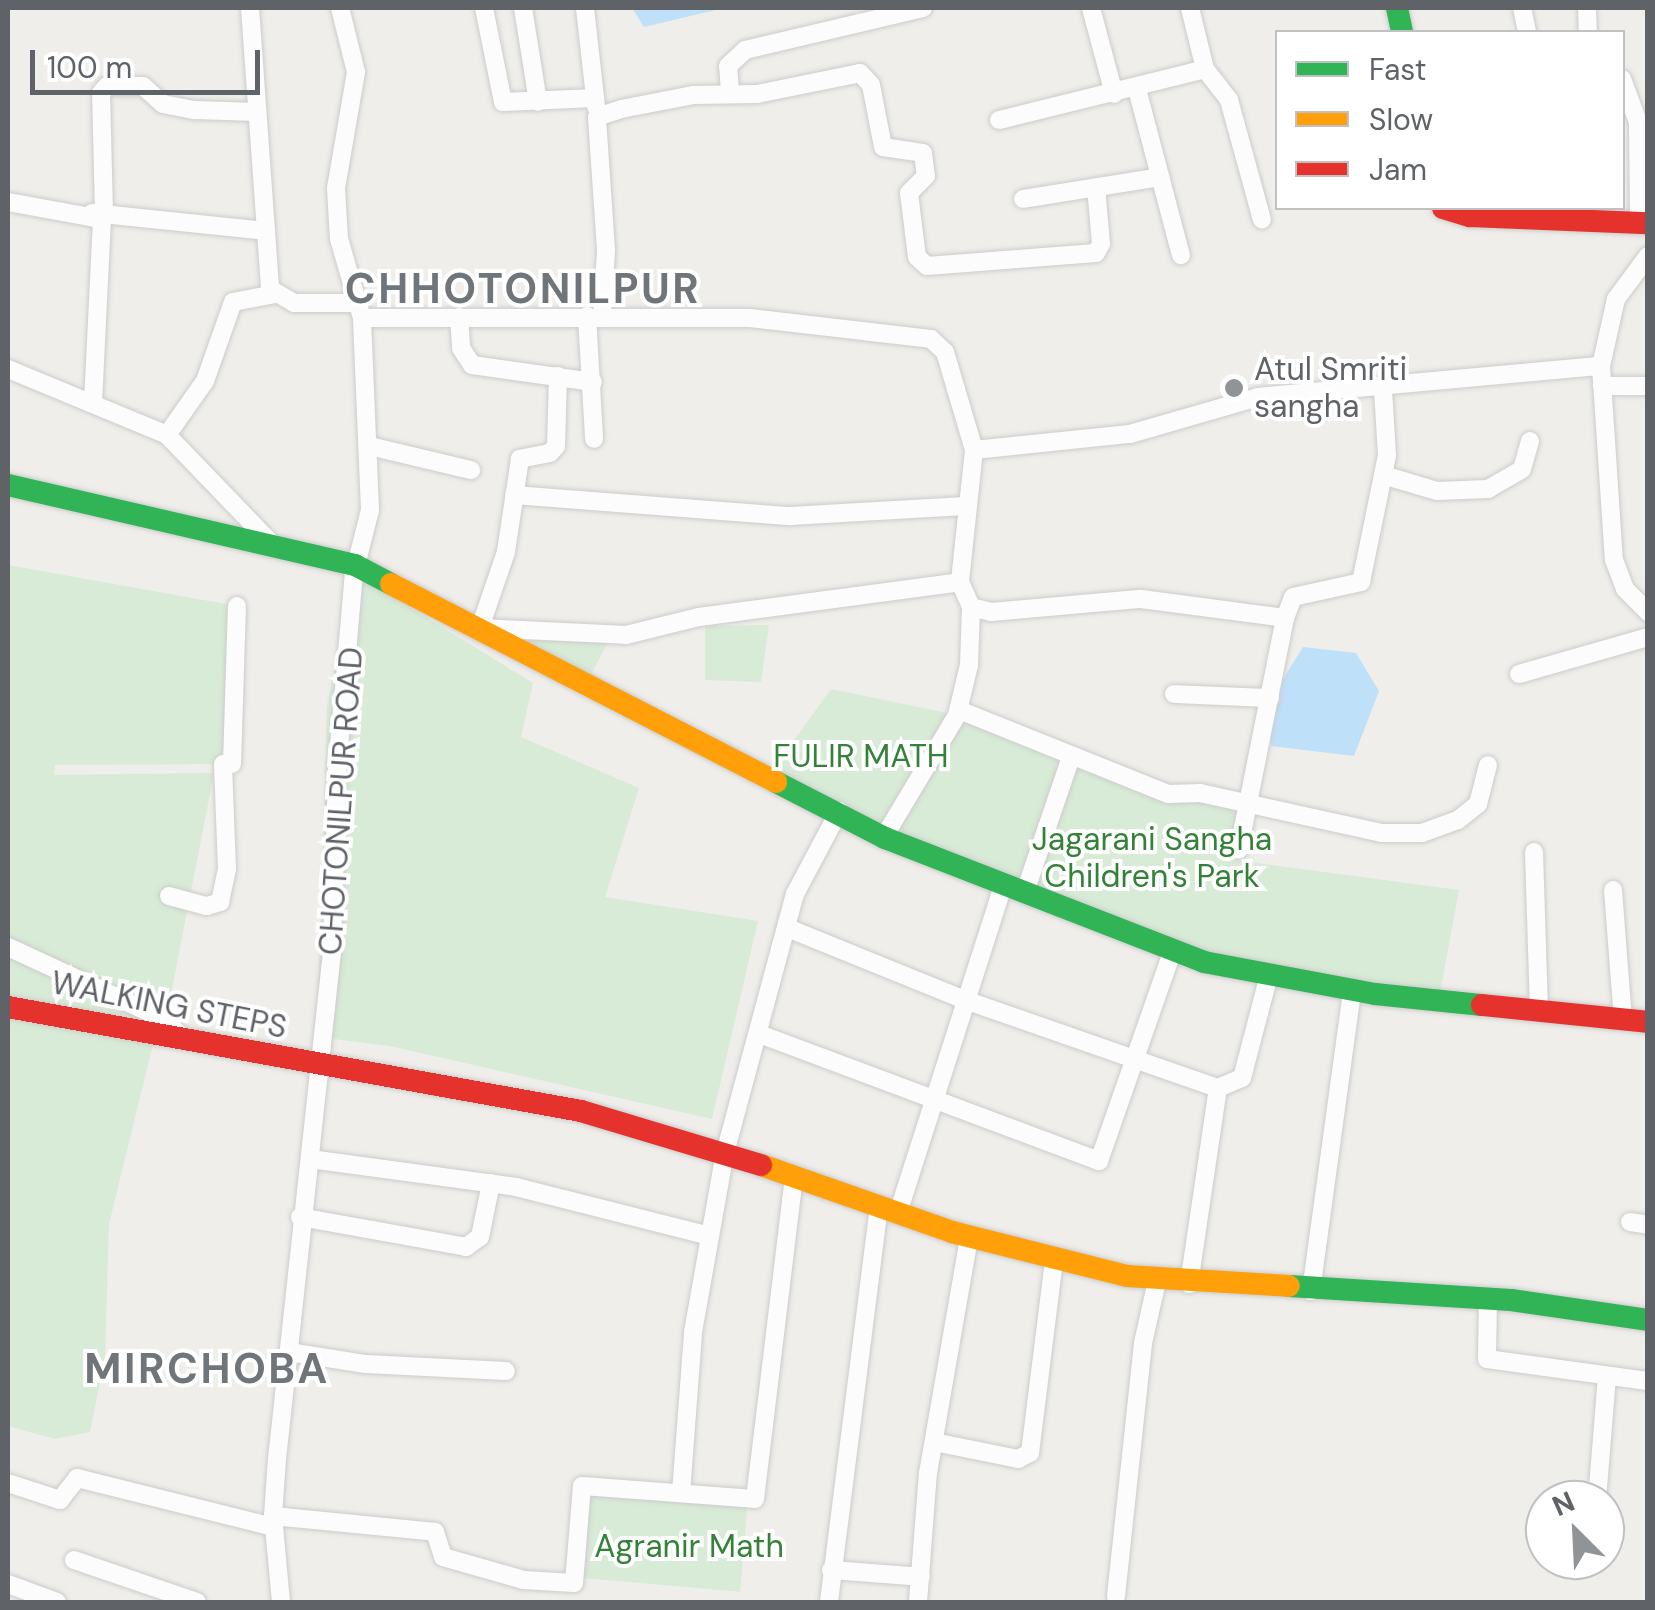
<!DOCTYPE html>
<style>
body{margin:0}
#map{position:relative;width:1655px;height:1610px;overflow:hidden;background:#efeeea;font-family:"DM Sans",sans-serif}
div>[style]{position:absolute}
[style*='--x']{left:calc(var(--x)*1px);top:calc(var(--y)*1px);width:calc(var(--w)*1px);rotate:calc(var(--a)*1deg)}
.green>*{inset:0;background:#d8ebd6;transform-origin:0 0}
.water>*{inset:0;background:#bfe0f9}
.roads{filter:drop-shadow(0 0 2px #cbcccc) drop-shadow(0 0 2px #cbcccc)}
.street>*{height:18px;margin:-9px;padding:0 9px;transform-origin:9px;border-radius:9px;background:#fdfcfc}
.fast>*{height:22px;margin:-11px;padding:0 11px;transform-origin:11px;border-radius:11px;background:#30b455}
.slow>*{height:22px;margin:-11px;padding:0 11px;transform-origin:11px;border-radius:11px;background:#ff9f0a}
.jam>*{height:22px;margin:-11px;padding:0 11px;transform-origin:11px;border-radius:11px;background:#e5322d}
.dots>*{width:28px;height:28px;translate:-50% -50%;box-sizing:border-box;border:5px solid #fff;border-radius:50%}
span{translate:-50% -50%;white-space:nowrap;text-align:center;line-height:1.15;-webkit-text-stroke:8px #fff;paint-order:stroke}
.poi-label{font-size:32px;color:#5f6368}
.left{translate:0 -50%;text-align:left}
.park-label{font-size:32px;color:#348238}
.street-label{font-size:32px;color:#5f6368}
.district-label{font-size:42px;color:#70757a;font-weight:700;letter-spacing:2.5px}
.frame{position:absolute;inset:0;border:10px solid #5f6368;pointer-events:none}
.legend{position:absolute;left:1275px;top:30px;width:350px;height:180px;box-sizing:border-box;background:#fff;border:2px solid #bfc1c3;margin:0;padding:12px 18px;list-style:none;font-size:30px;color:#5f6368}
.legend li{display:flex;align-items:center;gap:20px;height:50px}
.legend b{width:50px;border:2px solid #bfc1c3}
.north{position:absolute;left:1525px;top:1480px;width:100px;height:100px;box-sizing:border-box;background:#fff;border:2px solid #bfc1c3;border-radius:50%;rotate:336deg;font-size:28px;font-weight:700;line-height:40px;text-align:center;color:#5f6368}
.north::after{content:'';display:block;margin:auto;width:35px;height:45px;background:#919496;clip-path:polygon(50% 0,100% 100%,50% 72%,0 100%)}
.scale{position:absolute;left:30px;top:50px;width:230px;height:45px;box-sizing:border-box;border:5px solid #5f6368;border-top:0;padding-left:12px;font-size:30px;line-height:35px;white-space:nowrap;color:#5f6368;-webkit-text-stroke:8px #fff;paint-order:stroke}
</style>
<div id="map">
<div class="green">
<div style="clip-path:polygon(8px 565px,237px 606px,232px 764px,55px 765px,54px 775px,214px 773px,166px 1020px,8px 1001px)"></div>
<div style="clip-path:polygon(354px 573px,533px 683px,521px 737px,639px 788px,605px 897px,758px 921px,712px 1119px,390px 1046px,317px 1037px,327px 706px)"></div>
<div style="clip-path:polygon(769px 625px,761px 682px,705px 680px,705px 626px)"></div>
<div style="clip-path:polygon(523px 635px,608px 642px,587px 682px,519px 646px)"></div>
<div style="clip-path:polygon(831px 689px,957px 715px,1062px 763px,1244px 812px,1227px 859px,1459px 890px,1440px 993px,1271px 973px,1017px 888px,768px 776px)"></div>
<div style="clip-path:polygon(8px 1008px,155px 1036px,109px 1224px,105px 1357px,90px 1432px,55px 1439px,8px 1426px)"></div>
<div style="left:587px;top:1492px;width:161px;height:86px;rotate:5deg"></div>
</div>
<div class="water">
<div style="clip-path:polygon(632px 8px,724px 8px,644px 27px)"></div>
<div style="clip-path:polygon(1303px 647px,1356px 653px,1379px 691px,1354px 756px,1271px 746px,1270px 700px)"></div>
</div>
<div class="roads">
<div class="street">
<div style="--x:250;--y:8;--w:282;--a:85.9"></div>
<div style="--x:270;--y:289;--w:28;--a:30"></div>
<div style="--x:294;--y:303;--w:59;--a:0"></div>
<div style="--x:484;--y:8;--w:96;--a:78.6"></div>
<div style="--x:503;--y:102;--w:92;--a:-2.5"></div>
<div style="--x:523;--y:8;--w:95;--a:80.9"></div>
<div style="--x:585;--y:8;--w:99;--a:83.6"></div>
<div style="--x:1091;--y:8;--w:89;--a:75"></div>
<div style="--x:1522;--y:8;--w:25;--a:78"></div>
<div style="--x:1587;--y:8;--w:24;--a:88"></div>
<div style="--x:1205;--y:69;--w:39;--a:52"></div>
<div style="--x:1229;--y:100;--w:124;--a:74.6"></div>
<div style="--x:1622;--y:79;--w:46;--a:69.6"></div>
<div style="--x:1638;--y:122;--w:101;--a:89.4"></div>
<div style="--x:1137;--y:89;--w:172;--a:75.2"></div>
<div style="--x:730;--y:92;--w:26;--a:-94"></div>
<div style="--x:728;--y:66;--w:23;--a:-43"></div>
<div style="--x:745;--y:50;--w:183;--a:-13.3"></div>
<div style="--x:999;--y:120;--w:212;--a:-13.9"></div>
<div style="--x:1205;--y:69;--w:63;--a:-103.8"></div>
<div style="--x:1023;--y:199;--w:139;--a:-9.1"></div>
<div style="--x:8;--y:202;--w:96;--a:10.3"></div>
<div style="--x:102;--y:219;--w:184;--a:92.8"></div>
<div style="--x:92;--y:213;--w:175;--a:5.9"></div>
<div style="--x:104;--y:214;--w:121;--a:-91.4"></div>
<div style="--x:101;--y:93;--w:9;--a:-49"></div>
<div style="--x:107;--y:86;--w:36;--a:0"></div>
<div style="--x:143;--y:86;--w:27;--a:42"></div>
<div style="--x:163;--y:104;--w:33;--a:11"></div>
<div style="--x:195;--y:110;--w:62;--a:1.8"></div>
<div style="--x:1648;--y:256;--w:54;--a:126.7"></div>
<div style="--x:1616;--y:299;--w:69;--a:102.6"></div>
<div style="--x:1601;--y:366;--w:194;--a:86.2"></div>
<div style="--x:1614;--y:560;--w:31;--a:69"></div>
<div style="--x:1625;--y:589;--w:33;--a:45"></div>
<div style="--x:587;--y:316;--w:123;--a:86.7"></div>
<div style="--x:602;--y:316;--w:66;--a:-86.5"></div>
<div style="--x:606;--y:250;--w:133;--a:-93.9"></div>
<div style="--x:597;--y:117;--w:25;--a:-18"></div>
<div style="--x:621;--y:109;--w:73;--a:-11"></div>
<div style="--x:693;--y:95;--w:64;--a:-0.9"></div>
<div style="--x:757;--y:94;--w:105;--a:-11.5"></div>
<div style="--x:860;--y:73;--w:16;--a:47"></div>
<div style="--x:871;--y:85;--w:63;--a:79"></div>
<div style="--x:883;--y:147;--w:40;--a:8.5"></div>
<div style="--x:923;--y:153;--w:23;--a:83"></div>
<div style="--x:926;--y:176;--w:24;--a:135"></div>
<div style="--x:909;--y:193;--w:64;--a:82.9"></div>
<div style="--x:917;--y:257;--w:13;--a:42"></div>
<div style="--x:927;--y:266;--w:169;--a:-4.4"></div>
<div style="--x:1096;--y:253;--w:10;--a:-61"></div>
<div style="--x:1101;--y:244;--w:57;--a:-95"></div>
<div style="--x:459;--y:317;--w:31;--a:86"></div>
<div style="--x:461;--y:348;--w:20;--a:57"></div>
<div style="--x:472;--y:365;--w:122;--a:8"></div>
<div style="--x:362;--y:318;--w:388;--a:0"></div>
<div style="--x:750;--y:318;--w:182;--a:6.6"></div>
<div style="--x:931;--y:339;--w:19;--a:43"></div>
<div style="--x:945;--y:352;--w:102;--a:73.5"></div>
<div style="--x:974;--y:450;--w:133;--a:96.1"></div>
<div style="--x:960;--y:582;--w:27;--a:66"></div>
<div style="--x:971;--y:607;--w:21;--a:14"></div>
<div style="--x:991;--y:612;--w:151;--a:-5"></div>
<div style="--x:1141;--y:599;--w:145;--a:7.5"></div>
<div style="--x:1285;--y:618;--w:236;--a:101.3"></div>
<div style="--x:8;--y:369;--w:172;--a:22.5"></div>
<div style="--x:167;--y:435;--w:150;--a:46.1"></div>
<div style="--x:558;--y:376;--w:70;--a:91.6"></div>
<div style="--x:556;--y:446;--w:9;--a:131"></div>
<div style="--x:550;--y:453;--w:31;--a:169"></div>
<div style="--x:520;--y:459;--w:94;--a:98.6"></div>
<div style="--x:506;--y:552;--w:80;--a:108.9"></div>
<div style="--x:480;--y:628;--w:146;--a:2.7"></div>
<div style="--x:626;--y:635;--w:75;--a:-13.9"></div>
<div style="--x:699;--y:617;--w:263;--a:-7.6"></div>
<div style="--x:1602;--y:386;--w:46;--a:0"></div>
<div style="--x:167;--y:435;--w:66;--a:-54.9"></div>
<div style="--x:205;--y:381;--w:84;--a:-70.5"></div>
<div style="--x:233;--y:302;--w:43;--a:-10.8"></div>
<div style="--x:370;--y:446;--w:104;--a:13.4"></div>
<div style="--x:974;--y:450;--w:157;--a:-5.9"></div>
<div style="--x:1130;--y:434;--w:133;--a:-16.1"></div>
<div style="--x:1258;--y:397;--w:344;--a:-5.2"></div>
<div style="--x:1383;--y:475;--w:56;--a:16.5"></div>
<div style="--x:1437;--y:491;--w:51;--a:-2.2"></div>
<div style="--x:1488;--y:489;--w:39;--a:-30"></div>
<div style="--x:1522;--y:469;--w:29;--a:-74"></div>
<div style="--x:514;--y:495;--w:277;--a:4.4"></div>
<div style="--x:790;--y:516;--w:175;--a:-3.3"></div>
<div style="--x:1285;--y:618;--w:22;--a:-69"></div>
<div style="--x:1293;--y:597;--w:70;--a:-12.4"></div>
<div style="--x:1361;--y:582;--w:130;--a:-78.4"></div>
<div style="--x:1387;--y:455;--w:66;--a:-93.5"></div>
<div style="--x:1519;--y:674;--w:134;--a:-16"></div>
<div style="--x:1174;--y:694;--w:96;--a:2.4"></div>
<div style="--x:959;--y:710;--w:225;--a:21.9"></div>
<div style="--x:1168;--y:794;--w:32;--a:-2"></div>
<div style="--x:1200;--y:793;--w:186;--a:12.4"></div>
<div style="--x:1382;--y:833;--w:40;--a:0"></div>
<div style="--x:1422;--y:833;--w:38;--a:-20"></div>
<div style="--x:1458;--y:820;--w:26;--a:-39"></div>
<div style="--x:1478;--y:804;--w:40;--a:-75.6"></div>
<div style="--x:232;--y:764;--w:158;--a:-88.2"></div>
<div style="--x:884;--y:837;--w:142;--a:-59.1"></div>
<div style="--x:957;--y:715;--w:51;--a:-76.5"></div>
<div style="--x:969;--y:665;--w:58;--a:-88"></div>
<div style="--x:1534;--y:852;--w:160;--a:88.2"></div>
<div style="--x:1613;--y:890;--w:129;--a:85.6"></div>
<div style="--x:1025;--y:892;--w:143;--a:-71.2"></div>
<div style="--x:169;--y:896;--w:39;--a:15"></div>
<div style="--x:207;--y:906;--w:14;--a:-17"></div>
<div style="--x:220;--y:902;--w:34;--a:-78"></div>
<div style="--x:227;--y:869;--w:105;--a:-92.2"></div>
<div style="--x:790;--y:929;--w:189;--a:22.1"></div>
<div style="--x:965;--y:1000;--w:268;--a:19.2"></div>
<div style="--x:1218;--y:1088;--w:26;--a:-23"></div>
<div style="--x:1242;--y:1078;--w:106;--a:-75.3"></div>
<div style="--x:8;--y:947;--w:174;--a:24.8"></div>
<div style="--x:166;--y:1020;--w:27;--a:48"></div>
<div style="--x:762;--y:1035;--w:360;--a:20.5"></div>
<div style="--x:1099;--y:1161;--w:224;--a:-70.7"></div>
<div style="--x:310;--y:1159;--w:208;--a:7.7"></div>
<div style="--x:516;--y:1187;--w:199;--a:14.2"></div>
<div style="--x:898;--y:1213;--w:347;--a:-72.2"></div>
<div style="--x:300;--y:1217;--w:169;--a:10.2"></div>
<div style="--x:466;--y:1247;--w:17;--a:-36"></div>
<div style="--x:480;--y:1237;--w:55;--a:-78.5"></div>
<div style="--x:1630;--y:1222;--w:18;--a:9"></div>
<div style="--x:1189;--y:1284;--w:198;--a:-81.6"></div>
<div style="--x:1311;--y:1291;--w:304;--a:-82.2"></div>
<div style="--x:1488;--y:1299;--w:60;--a:91"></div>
<div style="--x:1487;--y:1359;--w:162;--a:7.8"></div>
<div style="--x:289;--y:1352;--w:78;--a:8.9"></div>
<div style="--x:366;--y:1364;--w:140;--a:2.9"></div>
<div style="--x:934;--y:1442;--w:86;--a:11.4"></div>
<div style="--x:1018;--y:1459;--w:13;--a:-27"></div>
<div style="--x:1030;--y:1453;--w:194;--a:-82.9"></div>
<div style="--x:8;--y:1483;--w:55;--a:18.1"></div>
<div style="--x:60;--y:1500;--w:28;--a:-52"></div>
<div style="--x:77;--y:1478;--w:203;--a:14"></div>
<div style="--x:681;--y:1493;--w:161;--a:-85.7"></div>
<div style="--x:693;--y:1332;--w:182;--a:-79.9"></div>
<div style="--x:725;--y:1153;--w:268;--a:-74.9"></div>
<div style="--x:795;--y:894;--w:94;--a:-62.1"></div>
<div style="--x:1597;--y:1500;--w:124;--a:-85.4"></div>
<div style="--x:273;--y:1516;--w:163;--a:5.6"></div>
<div style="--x:435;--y:1532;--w:26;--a:72"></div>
<div style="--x:443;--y:1557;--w:84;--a:15.9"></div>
<div style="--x:524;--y:1580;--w:50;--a:3.4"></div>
<div style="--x:574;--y:1583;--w:97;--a:-85.3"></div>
<div style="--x:582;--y:1486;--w:173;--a:4.3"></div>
<div style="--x:755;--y:1499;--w:322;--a:-83.1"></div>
<div style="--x:74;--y:1560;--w:130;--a:18.9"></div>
<div style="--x:831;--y:1570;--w:90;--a:4.4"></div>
<div style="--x:8;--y:1584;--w:52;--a:20.2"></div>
<div style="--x:1116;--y:1596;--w:254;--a:-83.9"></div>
<div style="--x:1143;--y:1343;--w:64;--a:-77.3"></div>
<div style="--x:281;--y:1602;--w:86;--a:-95.3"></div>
<div style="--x:273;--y:1516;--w:57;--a:-86"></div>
<div style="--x:277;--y:1459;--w:510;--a:-83.81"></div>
<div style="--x:332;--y:952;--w:182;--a:-88.4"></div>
<div style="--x:337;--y:770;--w:198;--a:-85.1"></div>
<div style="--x:354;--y:573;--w:65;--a:-75.7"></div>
<div style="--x:370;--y:510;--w:192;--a:-92.4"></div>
<div style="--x:362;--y:318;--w:82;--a:-106.2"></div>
<div style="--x:339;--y:239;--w:51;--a:-93.4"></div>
<div style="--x:336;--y:188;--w:118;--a:-80.2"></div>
<div style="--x:356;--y:72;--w:66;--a:-104"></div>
<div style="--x:829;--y:1602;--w:398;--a:-82.8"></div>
<div style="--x:918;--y:1602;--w:129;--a:-85.6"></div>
<div style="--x:928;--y:1473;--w:240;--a:-80.1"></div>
</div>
<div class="fast">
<div style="--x:1397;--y:8;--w:25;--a:78"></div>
<div style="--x:8;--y:485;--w:356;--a:13"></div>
<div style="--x:355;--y:565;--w:41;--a:27.8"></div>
<div style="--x:776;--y:782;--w:123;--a:27.2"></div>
<div style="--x:885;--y:838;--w:342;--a:21.2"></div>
<div style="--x:1204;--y:962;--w:174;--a:10.6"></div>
<div style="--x:1375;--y:994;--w:108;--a:5.9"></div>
<div style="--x:1289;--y:1286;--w:222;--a:3.6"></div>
<div style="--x:1511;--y:1300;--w:138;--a:8.3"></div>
</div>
<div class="slow">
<div style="--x:391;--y:584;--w:433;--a:27.2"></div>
<div style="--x:761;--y:1165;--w:202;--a:19.3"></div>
<div style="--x:952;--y:1232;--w:180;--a:14.1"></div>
<div style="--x:1127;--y:1276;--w:162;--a:3.5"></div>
</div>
<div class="jam">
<div style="--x:1443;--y:208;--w:28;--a:17"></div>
<div style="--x:1470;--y:216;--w:178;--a:2.3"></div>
<div style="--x:1482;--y:1005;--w:167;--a:5.8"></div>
<div style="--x:8;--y:1007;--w:582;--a:10.29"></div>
<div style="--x:581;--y:1111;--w:188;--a:16.7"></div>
</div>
</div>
<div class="dots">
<div style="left:1234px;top:388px;background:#919496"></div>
</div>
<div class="poi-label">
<span class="left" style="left:1254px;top:388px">Atul Smriti<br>sangha</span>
</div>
<div class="park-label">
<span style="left:861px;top:756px">FULIR MATH</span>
<span style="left:1152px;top:858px">Jagarani Sangha<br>Children's Park</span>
<span style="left:689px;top:1546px">Agranir Math</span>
</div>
<div class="street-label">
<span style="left:341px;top:801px;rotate:-86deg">CHOTONILPUR ROAD</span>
<span style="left:169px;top:1005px;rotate:11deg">WALKING STEPS</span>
</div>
<div class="district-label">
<span style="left:523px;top:289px">CHHOTONILPUR</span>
<span style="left:207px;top:1369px">MIRCHOBA</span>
</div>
<div class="frame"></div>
<ul class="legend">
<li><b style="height:12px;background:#30b455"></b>Fast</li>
<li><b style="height:12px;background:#ff9f0a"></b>Slow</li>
<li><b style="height:12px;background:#e5322d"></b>Jam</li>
</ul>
<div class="north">N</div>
<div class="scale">100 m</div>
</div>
